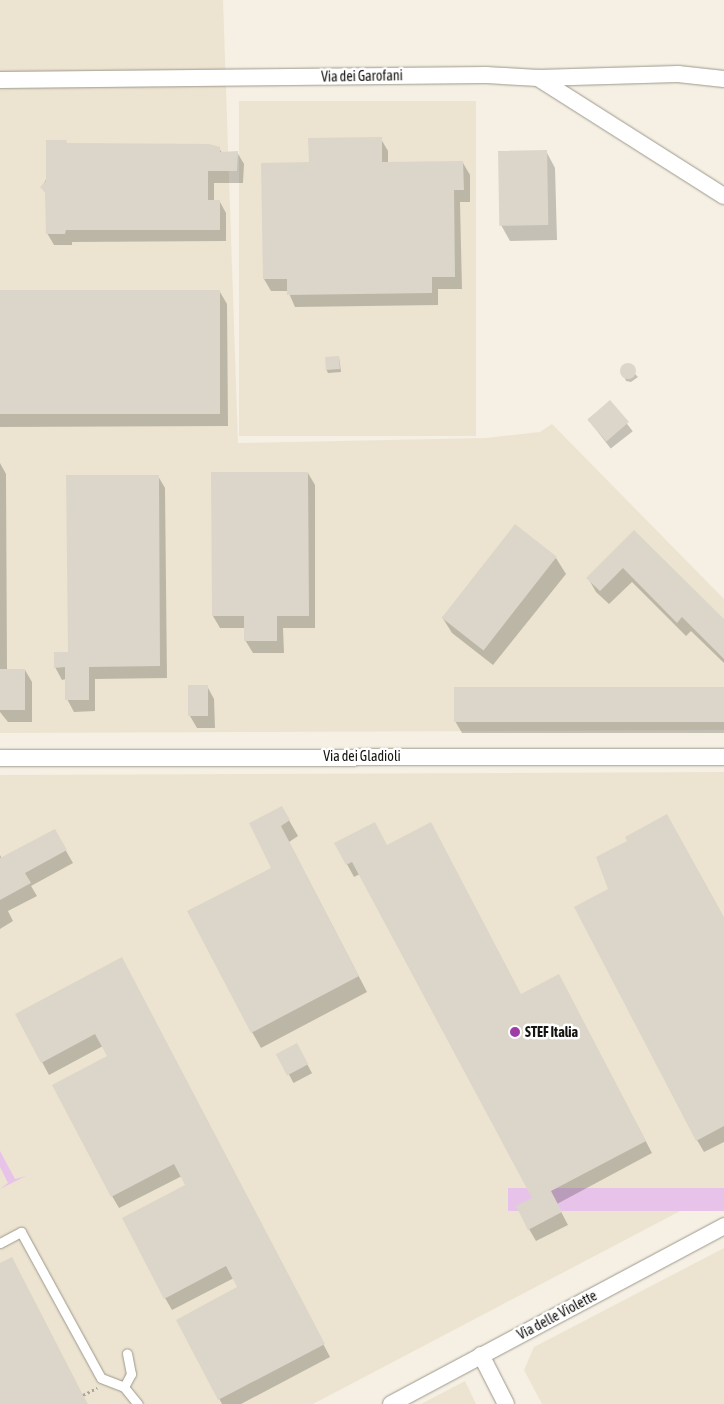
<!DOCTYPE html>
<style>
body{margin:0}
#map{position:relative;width:724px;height:1404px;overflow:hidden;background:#f5f0e3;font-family:"Asap Condensed",sans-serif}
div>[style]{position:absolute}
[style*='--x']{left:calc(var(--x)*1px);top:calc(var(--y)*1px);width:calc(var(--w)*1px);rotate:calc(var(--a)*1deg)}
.built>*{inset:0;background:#ece4d0;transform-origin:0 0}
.green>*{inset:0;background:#e8c3e9;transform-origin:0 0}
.shadow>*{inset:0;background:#0003;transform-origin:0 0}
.building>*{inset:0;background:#dbd6c9;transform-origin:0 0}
.round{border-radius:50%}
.path>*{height:3px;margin-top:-1.5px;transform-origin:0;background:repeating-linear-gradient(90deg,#aaa69c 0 2.5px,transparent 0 5px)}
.roads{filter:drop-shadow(0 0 1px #9d988c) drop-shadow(0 0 1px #9d988c)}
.service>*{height:9px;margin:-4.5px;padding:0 4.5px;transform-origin:4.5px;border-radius:4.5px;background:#fff}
.minor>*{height:16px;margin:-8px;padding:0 8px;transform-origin:8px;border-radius:8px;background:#fff}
.dots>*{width:14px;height:14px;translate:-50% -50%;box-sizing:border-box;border:2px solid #fff;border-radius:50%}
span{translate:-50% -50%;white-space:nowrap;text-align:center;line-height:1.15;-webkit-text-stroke:5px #fff;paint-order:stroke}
.street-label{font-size:14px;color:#161410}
.poi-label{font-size:14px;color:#161410;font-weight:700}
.left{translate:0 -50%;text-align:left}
</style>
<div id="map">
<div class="built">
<div style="clip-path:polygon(0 0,223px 0,238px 443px,486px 438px,540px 432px,552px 424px,724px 599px,724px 730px,0 733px)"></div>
<div style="left:239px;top:101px;width:237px;height:335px"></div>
<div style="clip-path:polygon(724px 772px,724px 1188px,313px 1404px,0 1404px,0 775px)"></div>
<div style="clip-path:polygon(724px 1248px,724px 1404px,542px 1404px,524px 1370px,534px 1347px)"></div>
<div style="clip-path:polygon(465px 1381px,476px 1404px,421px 1404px)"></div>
</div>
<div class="green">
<div style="clip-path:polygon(0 1151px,15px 1179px,26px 1176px,0 1189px,8px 1183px,0 1167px)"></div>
<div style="left:724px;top:1188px;width:23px;height:216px;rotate:90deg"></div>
</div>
<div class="shadow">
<div style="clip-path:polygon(381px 139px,388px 151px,388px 163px,463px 163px,470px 175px,470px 202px,460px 202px,462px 289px,438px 289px,438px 305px,295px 307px,288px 291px,271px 291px,264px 279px,310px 163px)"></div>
<div style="clip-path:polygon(66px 142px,68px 145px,219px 148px,222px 153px,237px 152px,244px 164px,243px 183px,214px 183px,214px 201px,220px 202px,226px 213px,226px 241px,72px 242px,72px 245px,54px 245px,47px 233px,46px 194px,42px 187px)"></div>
<div style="clip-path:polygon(546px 151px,555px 168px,557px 240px,510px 241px,501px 225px)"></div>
<div style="clip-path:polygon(220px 292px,227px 304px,228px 426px,0 427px,0 293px)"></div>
<div style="clip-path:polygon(339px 357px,341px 372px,328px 373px,326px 369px)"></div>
<div style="clip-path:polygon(627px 366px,638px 377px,631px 382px,626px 381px,621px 369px)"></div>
<div style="left:610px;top:402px;width:37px;height:28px;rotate:52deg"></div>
<div style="clip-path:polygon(0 463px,6px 474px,7px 670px,25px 670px,32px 682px,32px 722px,8px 722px,0 712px)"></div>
<div style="clip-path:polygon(213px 473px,308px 473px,315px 485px,315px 628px,283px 628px,284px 653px,253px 653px,245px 640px,245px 628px,220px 628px,213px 616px)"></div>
<div style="clip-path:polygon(158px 476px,165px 488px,167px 678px,95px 679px,95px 711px,74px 712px,67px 699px,66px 679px,62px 680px,55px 667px,69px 653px)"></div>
<div style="clip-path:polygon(634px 531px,724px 621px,724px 663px,691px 631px,686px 636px,632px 582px,609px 604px,596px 592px,588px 578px)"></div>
<div style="clip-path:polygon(556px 558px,566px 574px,493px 665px,452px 633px,442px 617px)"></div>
<div style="clip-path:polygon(207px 686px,214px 699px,215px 728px,197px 728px,190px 716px)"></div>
<div style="clip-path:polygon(724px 688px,724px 733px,462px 733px,455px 721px)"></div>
<div style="clip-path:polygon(282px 808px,298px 836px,289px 842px,367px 992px,261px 1048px,252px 1032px)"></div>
<div style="clip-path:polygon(54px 830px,73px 863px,31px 886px,37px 896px,8px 911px,13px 921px,0 929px,0 855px,2px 859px)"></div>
<div style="clip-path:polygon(336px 844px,387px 846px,521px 995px,565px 988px,652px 1153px,557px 1204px,568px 1225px,536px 1241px,529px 1229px,534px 1199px,360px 874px,354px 877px)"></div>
<div style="clip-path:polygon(724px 922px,724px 1142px,704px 1152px,697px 1140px)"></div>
<div style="clip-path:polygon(128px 971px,330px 1357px,241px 1404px,222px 1404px,178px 1320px,239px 1288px,234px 1278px,172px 1310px,165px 1298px,187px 1186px,182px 1176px,119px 1208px,112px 1196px,108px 1056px,103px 1046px,49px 1075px,42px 1062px)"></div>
<div style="left:297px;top:1045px;width:32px;height:21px;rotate:62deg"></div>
</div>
<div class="building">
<div style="clip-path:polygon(382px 137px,382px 162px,463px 161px,464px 190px,454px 190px,455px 277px,432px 277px,432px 293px,287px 295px,287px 279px,263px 279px,261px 163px,309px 162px,308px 138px)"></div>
<div style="clip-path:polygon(46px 140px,67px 140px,66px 143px,209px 144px,220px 147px,220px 152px,238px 151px,237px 171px,208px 171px,208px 200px,220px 200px,220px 230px,66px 230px,65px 234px,46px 234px,45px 192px,40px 187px,46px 181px)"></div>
<div style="left:547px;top:150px;width:75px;height:49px;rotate:89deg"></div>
<div style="left:220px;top:290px;width:124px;height:220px;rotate:90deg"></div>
<div style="left:339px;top:356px;width:13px;height:14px;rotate:86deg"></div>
<div class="round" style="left:620px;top:363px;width:16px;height:16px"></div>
<div style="left:610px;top:400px;width:29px;height:30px;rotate:49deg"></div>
<div style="clip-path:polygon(211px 472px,308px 472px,309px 616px,277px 616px,277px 641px,244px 641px,244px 616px,212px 616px)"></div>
<div style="clip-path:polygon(66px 475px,159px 475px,160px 666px,89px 667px,89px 700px,65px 700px,65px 667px,54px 668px,54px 652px,68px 652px)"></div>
<div style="left:515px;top:524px;width:53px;height:119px;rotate:38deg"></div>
<div style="clip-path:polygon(634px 530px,724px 619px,724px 659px,682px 617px,677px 623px,623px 568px,600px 591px,586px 578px)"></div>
<div style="left:0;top:669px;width:25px;height:41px"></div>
<div style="left:188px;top:685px;width:20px;height:31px"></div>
<div style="left:454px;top:687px;width:270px;height:35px"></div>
<div style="clip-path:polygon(282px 806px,290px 820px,281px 826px,359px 976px,251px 1033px,187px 911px,271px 868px,249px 823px)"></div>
<div style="clip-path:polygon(667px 814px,724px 917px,724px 1126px,696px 1141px,574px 907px,608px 889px,596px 857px,627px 841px,625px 837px)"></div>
<div style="clip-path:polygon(375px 822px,387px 845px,431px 822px,521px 994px,559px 974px,646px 1141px,551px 1191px,562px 1212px,528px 1230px,516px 1206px,532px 1198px,352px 862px,346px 865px,334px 843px)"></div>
<div style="clip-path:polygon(55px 829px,67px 850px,25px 873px,31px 883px,0 900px,0 858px)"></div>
<div style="clip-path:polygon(122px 957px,325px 1344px,218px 1400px,176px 1320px,237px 1287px,226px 1266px,164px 1299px,122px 1218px,185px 1185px,174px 1164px,111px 1197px,52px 1085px,107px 1056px,95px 1034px,41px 1063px,15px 1014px)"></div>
<div style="left:297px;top:1043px;width:24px;height:24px;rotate:62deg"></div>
<div style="clip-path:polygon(12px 1257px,83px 1395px,88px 1404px,0 1404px,0 1263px)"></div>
</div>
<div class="path">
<div style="--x:83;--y:1395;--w:16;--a:-27"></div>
</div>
<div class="roads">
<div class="service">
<div style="--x:0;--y:1243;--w:24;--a:-28"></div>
<div style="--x:21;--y:1232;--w:166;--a:61.3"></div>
<div style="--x:101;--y:1378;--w:25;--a:21"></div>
<div style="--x:124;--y:1387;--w:22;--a:51"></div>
<div style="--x:124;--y:1387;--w:15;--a:-62"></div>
<div style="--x:131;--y:1374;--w:21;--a:-101"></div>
</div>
<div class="minor">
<div style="--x:538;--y:78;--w:220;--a:32.4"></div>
<div style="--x:0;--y:80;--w:486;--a:-0.6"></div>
<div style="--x:486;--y:75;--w:52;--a:3.3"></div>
<div style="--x:538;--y:78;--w:140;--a:-1.6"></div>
<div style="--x:678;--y:74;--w:46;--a:6.2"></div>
<div style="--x:0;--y:758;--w:724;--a:-0.08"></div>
<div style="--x:481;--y:1355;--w:55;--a:63"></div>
<div style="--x:391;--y:1404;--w:378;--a:-28.1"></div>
</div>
</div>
<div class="dots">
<div style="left:515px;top:1032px;background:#9e3da4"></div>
</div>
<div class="street-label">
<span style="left:362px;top:76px;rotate:-1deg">Via dei Garofani</span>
<span style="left:362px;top:756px">Via dei Gladioli</span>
<span style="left:557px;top:1315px;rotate:-28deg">Via delle Violette</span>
</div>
<div class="poi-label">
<span class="left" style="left:525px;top:1032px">STEF Italia</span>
</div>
</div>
